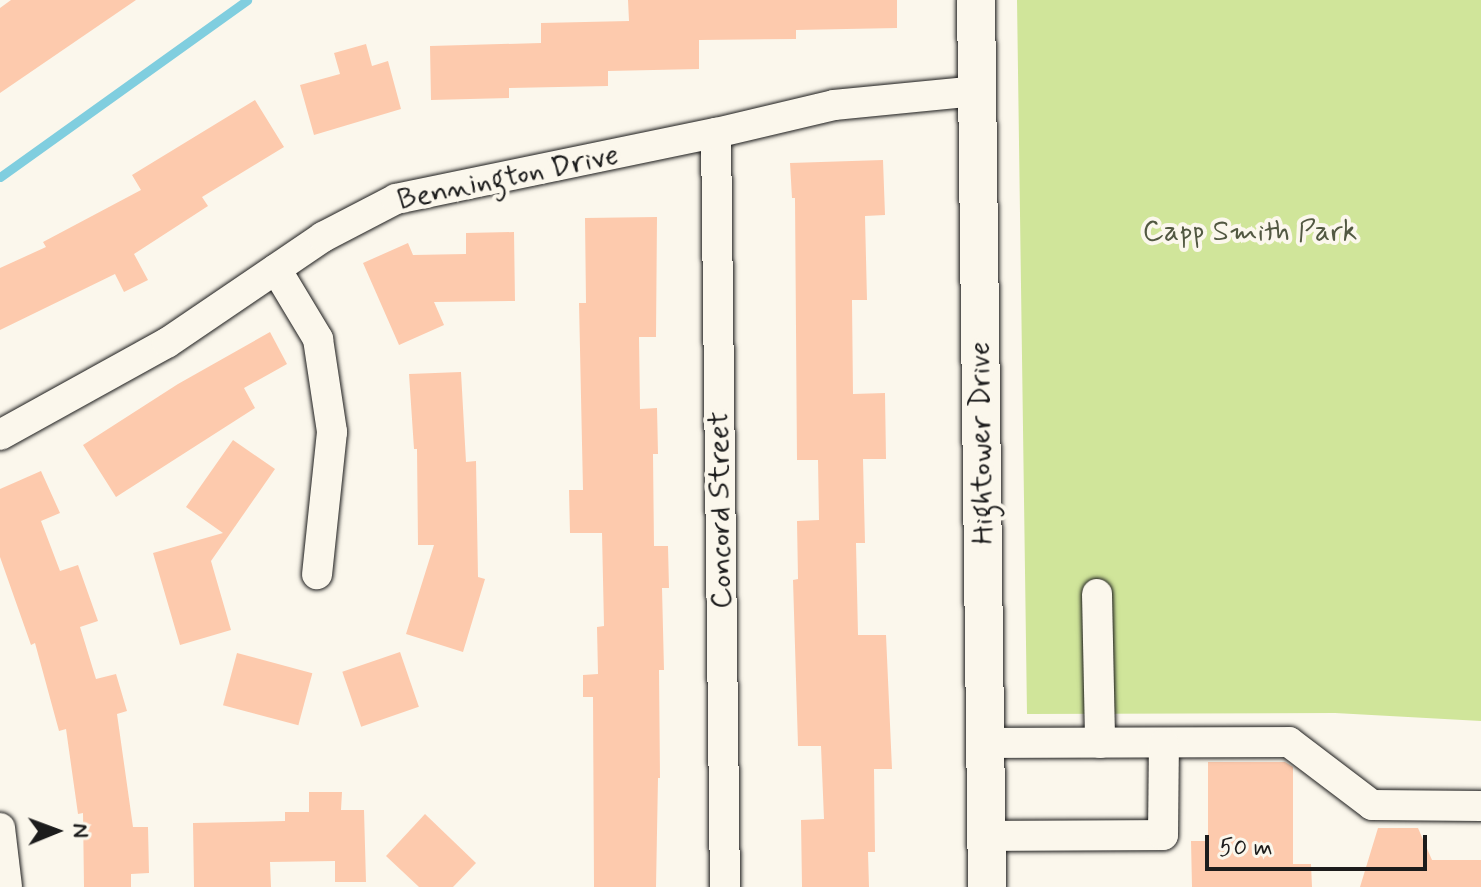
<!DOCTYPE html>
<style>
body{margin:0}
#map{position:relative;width:1481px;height:887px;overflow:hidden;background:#fbf7ec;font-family:Mynerve,sans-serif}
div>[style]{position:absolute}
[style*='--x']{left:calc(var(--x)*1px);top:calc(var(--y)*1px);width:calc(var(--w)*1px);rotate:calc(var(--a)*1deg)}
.green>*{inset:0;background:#d0e59a}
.stream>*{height:9px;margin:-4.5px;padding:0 4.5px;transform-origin:4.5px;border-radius:4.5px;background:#80cedf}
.building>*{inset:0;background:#fdcaad;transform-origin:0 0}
.roads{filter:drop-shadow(0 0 2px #1c1c1c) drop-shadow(0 0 2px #1c1c1c)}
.minor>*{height:30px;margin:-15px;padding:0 15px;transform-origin:15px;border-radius:15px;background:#fbf7ec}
.major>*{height:38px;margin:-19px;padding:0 19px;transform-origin:19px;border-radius:19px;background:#fbf7ec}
span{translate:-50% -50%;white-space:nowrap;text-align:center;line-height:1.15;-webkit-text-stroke:8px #fbf7ec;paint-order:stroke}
.street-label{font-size:30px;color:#1c1c1c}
.park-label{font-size:30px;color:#525842}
.north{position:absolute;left:16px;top:791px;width:80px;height:80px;-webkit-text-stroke:6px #fbf7ec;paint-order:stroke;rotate:89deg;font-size:22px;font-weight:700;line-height:32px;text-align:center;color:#1c1c1c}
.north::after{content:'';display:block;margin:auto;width:28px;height:36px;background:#1c1c1c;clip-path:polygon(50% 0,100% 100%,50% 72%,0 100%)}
.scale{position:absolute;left:1205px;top:835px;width:222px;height:36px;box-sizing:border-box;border:4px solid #1c1c1c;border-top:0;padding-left:10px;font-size:24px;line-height:28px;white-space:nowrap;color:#1c1c1c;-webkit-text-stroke:6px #fbf7ec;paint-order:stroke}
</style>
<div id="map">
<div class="green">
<div style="clip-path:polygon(1017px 0,1481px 0,1481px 721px,1335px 713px,1027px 714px)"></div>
</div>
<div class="stream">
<div style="--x:0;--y:177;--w:304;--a:-35.6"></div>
</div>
<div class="building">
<div style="clip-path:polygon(11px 0,136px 0,0 93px,0 8px)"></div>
<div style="clip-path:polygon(628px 0,897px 0,897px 28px,796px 30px,796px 39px,699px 40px,699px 69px,608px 71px,608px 86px,509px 88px,509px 98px,431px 100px,430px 46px,541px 43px,541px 23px,629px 21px)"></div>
<div style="clip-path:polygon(366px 44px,372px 66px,388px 61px,401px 109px,314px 135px,300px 85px,340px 74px,334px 53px)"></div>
<div style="clip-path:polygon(255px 100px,284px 147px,202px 197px,208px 206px,134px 254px,148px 280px,124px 292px,115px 274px,0 330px,0 268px,46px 247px,43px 242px,141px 190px,132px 175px)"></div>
<div style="clip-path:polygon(883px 160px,885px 215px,865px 216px,867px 300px,852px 300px,853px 394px,885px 393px,886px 459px,863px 459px,865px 543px,856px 543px,858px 635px,886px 635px,892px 769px,874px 769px,875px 852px,868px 852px,869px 887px,802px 887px,801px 820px,824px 819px,821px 746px,798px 746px,793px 580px,798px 579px,797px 521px,819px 520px,818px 460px,797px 460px,795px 198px,792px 198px,790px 163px)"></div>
<div style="clip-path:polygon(657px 217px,656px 337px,639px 337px,640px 409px,657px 408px,658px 454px,653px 454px,654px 546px,668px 546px,669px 588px,662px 588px,664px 670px,659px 670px,660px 778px,658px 778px,656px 887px,594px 887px,593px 697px,583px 697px,583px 675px,598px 674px,597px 627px,604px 626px,602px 533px,570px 533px,569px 490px,583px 490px,579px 303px,586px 303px,585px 218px)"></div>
<div style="clip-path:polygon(514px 232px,515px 301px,434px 302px,444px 325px,399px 345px,363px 263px,408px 243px,413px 255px,466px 254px,466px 233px)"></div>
<div style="clip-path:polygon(270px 332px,287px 364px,244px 388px,255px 408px,116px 497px,83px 445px,178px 384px)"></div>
<div style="clip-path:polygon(461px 372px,466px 462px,476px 461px,478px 577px,485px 579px,463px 652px,406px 634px,434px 545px,418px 545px,417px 449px,414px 449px,409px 374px)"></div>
<div style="clip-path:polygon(233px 440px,275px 469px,211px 561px,231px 630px,180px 645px,153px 553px,223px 533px,186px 507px)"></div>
<div style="clip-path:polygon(41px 471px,60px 513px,41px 521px,60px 571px,78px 565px,98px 621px,80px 627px,96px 679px,116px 674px,127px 711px,117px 714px,133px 827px,148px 827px,149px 873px,131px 874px,131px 887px,84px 887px,83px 813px,78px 814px,66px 729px,59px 731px,35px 643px,31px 645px,0 557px,0 489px)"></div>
<div style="left:400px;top:652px;width:58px;height:61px;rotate:71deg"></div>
<div style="left:237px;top:653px;width:78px;height:54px;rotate:15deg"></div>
<div style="clip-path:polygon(1208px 762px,1285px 762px,1293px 767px,1293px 864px,1311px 864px,1312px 887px,1192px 887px,1191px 841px,1208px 841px)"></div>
<div style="clip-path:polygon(309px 792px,342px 792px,341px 810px,364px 810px,366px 882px,335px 882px,335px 861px,270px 862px,271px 887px,194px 887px,193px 823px,285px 821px,285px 812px,309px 812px)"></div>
<div style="clip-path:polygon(425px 814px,476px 863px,453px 887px,419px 887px,386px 856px)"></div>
<div style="clip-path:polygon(1378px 828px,1418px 828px,1432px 860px,1481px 860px,1481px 887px,1360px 887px)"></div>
</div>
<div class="roads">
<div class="minor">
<div style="--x:716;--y:133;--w:754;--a:89.32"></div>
<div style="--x:276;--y:269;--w:82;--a:59"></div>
<div style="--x:318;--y:339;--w:94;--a:81.4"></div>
<div style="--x:332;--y:432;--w:143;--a:96"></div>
<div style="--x:0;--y:435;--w:191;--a:-28.9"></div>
<div style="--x:167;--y:343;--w:189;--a:-34.2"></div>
<div style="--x:323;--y:237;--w:82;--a:-27.5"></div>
<div style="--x:396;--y:199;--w:327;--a:-11.7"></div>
<div style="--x:716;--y:133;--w:121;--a:-13.3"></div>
<div style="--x:834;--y:105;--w:145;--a:-5.6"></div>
<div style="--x:1097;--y:594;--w:149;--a:88.8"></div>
<div style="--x:985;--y:743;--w:304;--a:-0.2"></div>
<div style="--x:1289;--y:742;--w:104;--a:37.2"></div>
<div style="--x:1372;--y:805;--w:109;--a:0.5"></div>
<div style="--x:0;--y:828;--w:59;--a:83.2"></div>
<div style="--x:987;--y:836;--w:176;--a:-0.3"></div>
<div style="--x:1163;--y:835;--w:91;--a:-89.4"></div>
</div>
<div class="major">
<div style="--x:976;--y:0;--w:887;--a:89.29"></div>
</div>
</div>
<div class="street-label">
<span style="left:508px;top:178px;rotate:-12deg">Bennington Drive</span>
<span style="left:982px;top:443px;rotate:-91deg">Hightower Drive</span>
<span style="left:721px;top:510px;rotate:-91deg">Concord Street</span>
</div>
<div class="park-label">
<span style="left:1250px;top:232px">Capp Smith Park</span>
</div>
<div class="north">N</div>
<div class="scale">50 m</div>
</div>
